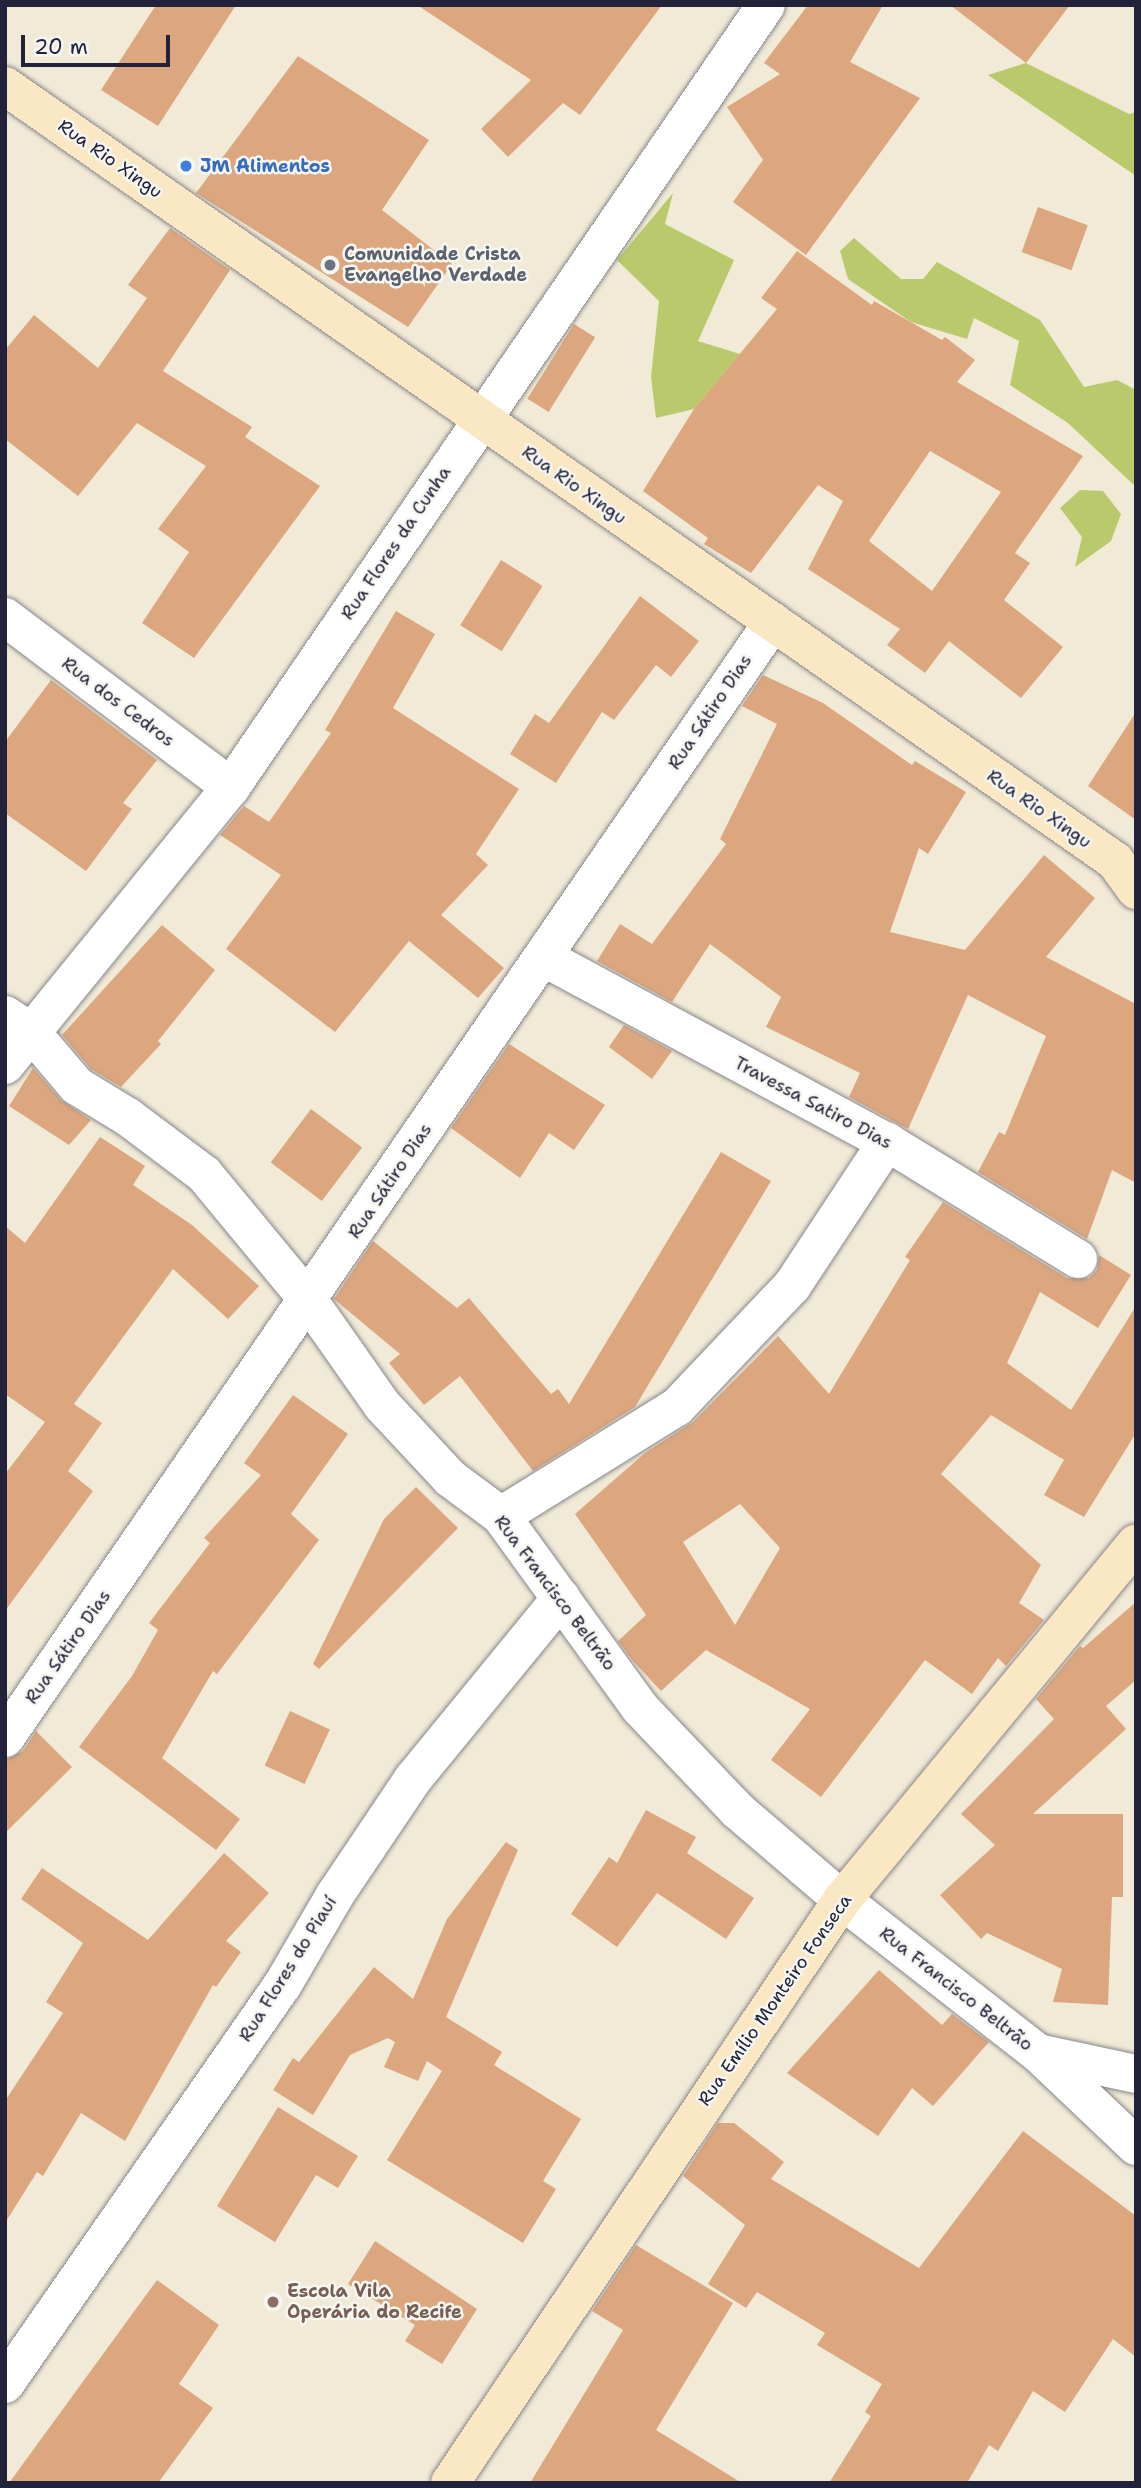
<!DOCTYPE html>
<meta charset="utf-8">
<style>
body{margin:0}
#map{position:relative;width:1141px;height:2488px;overflow:hidden;background:#f0ead7;font-family:"Shantell Sans",sans-serif}
div>[style]{position:absolute}
[style*='--x']{left:calc(var(--x)*1px);top:calc(var(--y)*1px);width:calc(var(--w)*1px);rotate:calc(var(--a)*1deg)}
.green>*{inset:0;background:#bac96b}
.building>*{inset:0;background:#dca77f;transform-origin:0 0}
.roads{filter:drop-shadow(0 0 2px #898689) drop-shadow(0 0 2px #898689)}
.street>*{height:38px;margin:-19px;padding:0 19px;transform-origin:19px;border-radius:19px;background:#fff}
.secondary>*{height:38px;margin:-19px;padding:0 19px;transform-origin:19px;border-radius:19px;background:#fae7c3}
.dots>*{width:19px;height:19px;translate:-50% -50%;box-sizing:border-box;border:4px solid #f6f6f2;border-radius:50%}
span{translate:-50% -50%;white-space:nowrap;text-align:center;line-height:1.15;-webkit-text-stroke:5px #f6f6f2;paint-order:stroke}
.street-label{font-size:18px;color:#22223b}
.shop-label{font-size:18px;color:#366cbe;font-weight:700}
.left{translate:0 -50%;text-align:left}
.worship-label{font-size:18px;color:#5b616d;font-weight:700}
.education-label{font-size:18px;color:#785e54;font-weight:700}
.frame{position:absolute;inset:0;border:7px solid #22223b;pointer-events:none}
.scale{position:absolute;left:21px;top:35px;width:149px;height:32px;box-sizing:border-box;border:4px solid #22223b;border-top:0;padding-left:9px;font-size:21px;line-height:24px;white-space:nowrap;color:#22223b;-webkit-text-stroke:5px #f6f6f2;paint-order:stroke}
</style>
<div id="map">
<div class="green">
<div style="clip-path:polygon(1026px 63px,1129px 114px,1136px 112px,1136px 176px,988px 75px)"></div>
<div style="clip-path:polygon(673px 193px,665px 224px,734px 260px,698px 341px,740px 354px,694px 409px,656px 418px,651px 377px,659px 301px,617px 260px)"></div>
<div style="clip-path:polygon(854px 238px,901px 279px,923px 279px,937px 262px,1040px 320px,1084px 387px,1117px 380px,1136px 390px,1136px 487px,1068px 423px,1010px 385px,1019px 341px,974px 318px,967px 339px,911px 322px,848px 279px,840px 251px)"></div>
<div style="clip-path:polygon(1080px 490px,1103px 491px,1121px 514px,1111px 541px,1075px 567px,1082px 537px,1060px 508px)"></div>
</div>
<div class="building">
<div style="clip-path:polygon(156px 5px,236px 5px,158px 126px,101px 90px)"></div>
<div style="clip-path:polygon(417px 5px,662px 5px,580px 115px,563px 103px,508px 157px,481px 129px,531px 80px)"></div>
<div style="clip-path:polygon(808px 5px,883px 5px,850px 62px,920px 98px,806px 255px,733px 202px,763px 160px,727px 107px,780px 74px,764px 63px)"></div>
<div style="clip-path:polygon(950px 5px,1070px 5px,1026px 63px)"></div>
<div style="clip-path:polygon(298px 56px,429px 140px,382px 210px,452px 264px,408px 327px,196px 193px)"></div>
<div style="left:1038px;top:207px;width:53px;height:48px;rotate:20deg"></div>
<div style="clip-path:polygon(170px 228px,230px 270px,163px 371px,252px 427px,245px 437px,320px 486px,194px 658px,142px 623px,189px 552px,158px 529px,206px 466px,137px 423px,78px 496px,5px 439px,5px 350px,34px 315px,98px 368px,147px 298px,128px 285px)"></div>
<div style="clip-path:polygon(evenodd,797px 251px,872px 305px,874px 301px,942px 340px,945px 337px,975px 360px,957px 382px,1083px 456px,1015px 553px,1030px 563px,1004px 600px,1063px 647px,1021px 698px,949px 641px,925px 673px,887px 645px,900px 629px,808px 569px,843px 501px,818px 485px,751px 573px,704px 544px,708px 538px,643px 491px,694px 409px,777px 309px,761px 298px,797px 251px,930px 451px,1001px 492px,932px 591px,869px 541px,930px 451px)"></div>
<div style="left:574px;top:324px;width:25px;height:88px;rotate:32deg"></div>
<div style="left:501px;top:560px;width:49px;height:77px;rotate:32deg"></div>
<div style="clip-path:polygon(640px 596px,699px 641px,671px 677px,656px 665px,614px 720px,602px 712px,556px 783px,510px 754px,535px 714px,549px 723px)"></div>
<div style="clip-path:polygon(396px 611px,435px 634px,393px 708px,519px 789px,476px 854px,488px 865px,441px 915px,504px 968px,478px 998px,409px 941px,335px 1032px,226px 949px,281px 875px,220px 835px,244px 806px,269px 822px,331px 733px,325px 730px)"></div>
<div style="clip-path:polygon(763px 675px,823px 703px,912px 765px,915px 761px,966px 792px,928px 854px,919px 848px,890px 932px,965px 950px,1044px 855px,1095px 898px,1046px 957px,1136px 1004px,1136px 1183px,1112px 1170px,1087px 1239px,978px 1172px,999px 1132px,1005px 1135px,1046px 1036px,968px 995px,908px 1129px,849px 1097px,860px 1073px,766px 1027px,781px 997px,710px 944px,672px 1002px,597px 961px,620px 924px,652px 944px,726px 844px,720px 839px,777px 724px,742px 706px)"></div>
<div style="clip-path:polygon(51px 680px,157px 760px,123px 803px,132px 809px,86px 871px,5px 813px,5px 742px)"></div>
<div style="clip-path:polygon(1136px 712px,1136px 820px,1088px 786px)"></div>
<div style="clip-path:polygon(162px 925px,215px 970px,158px 1041px,161px 1044px,121px 1087px,91px 1069px,62px 1035px)"></div>
<div style="clip-path:polygon(624px 1025px,672px 1051px,652px 1079px,609px 1047px)"></div>
<div style="clip-path:polygon(509px 1044px,605px 1105px,574px 1150px,549px 1133px,520px 1178px,451px 1128px)"></div>
<div style="clip-path:polygon(33px 1068px,61px 1100px,91px 1120px,69px 1145px,9px 1106px)"></div>
<div style="left:311px;top:1109px;width:64px;height:67px;rotate:37deg"></div>
<div style="clip-path:polygon(100px 1137px,145px 1166px,133px 1185px,192px 1225px,259px 1286px,228px 1319px,173px 1269px,74px 1404px,102px 1423px,68px 1471px,93px 1491px,5px 1611px,5px 1474px,45px 1422px,5px 1394px,5px 1226px,25px 1243px)"></div>
<div style="clip-path:polygon(721px 1152px,771px 1181px,635px 1407px,533px 1471px,460px 1376px,424px 1405px,389px 1363px,400px 1354px,334px 1299px,373px 1241px,457px 1308px,469px 1298px,551px 1394px,558px 1389px,569px 1404px)"></div>
<div style="clip-path:polygon(evenodd,943px 1202px,1067px 1278px,1089px 1278px,1097px 1270px,1099px 1255px,1131px 1275px,1098px 1328px,1040px 1292px,1007px 1363px,1071px 1410px,1136px 1306px,1136px 1433px,1084px 1517px,1044px 1495px,1064px 1460px,991px 1415px,941px 1474px,1041px 1565px,1019px 1603px,1044px 1620px,1006px 1666px,998px 1658px,972px 1694px,925px 1660px,821px 1797px,771px 1760px,810px 1709px,706px 1650px,661px 1691px,633px 1661px,618px 1641px,646px 1615px,575px 1514px,645px 1453px,693px 1422px,778px 1336px,829px 1394px,910px 1260px,905px 1257px,943px 1202px,740px 1504px,780px 1548px,735px 1625px,683px 1542px,740px 1504px)"></div>
<div style="clip-path:polygon(293px 1395px,348px 1434px,291px 1514px,319px 1540px,217px 1674px,213px 1671px,162px 1758px,240px 1819px,216px 1850px,79px 1747px,132px 1676px,158px 1630px,149px 1623px,210px 1543px,204px 1538px,261px 1475px,244px 1463px)"></div>
<div style="clip-path:polygon(416px 1487px,458px 1528px,319px 1669px,313px 1664px,384px 1519px)"></div>
<div style="clip-path:polygon(1136px 1602px,1136px 1680px,1106px 1706px,1126px 1729px,1033px 1814px,1123px 1814px,1123px 1897px,1112px 1897px,1108px 2005px,1053px 2002px,1062px 1969px,987px 1933px,981px 1939px,940px 1895px,995px 1845px,961px 1814px,1054px 1719px,1036px 1699px,1080px 1646px,1083px 1648px)"></div>
<div style="left:290px;top:1711px;width:44px;height:60px;rotate:25deg"></div>
<div style="clip-path:polygon(36px 1731px,72px 1767px,5px 1833px,5px 1760px,23px 1751px)"></div>
<div style="clip-path:polygon(646px 1810px,696px 1837px,687px 1853px,754px 1898px,726px 1939px,657px 1893px,617px 1947px,571px 1914px,609px 1857px,617px 1863px)"></div>
<div style="clip-path:polygon(506px 1842px,518px 1850px,446px 2017px,502px 2052px,494px 2065px,581px 2119px,543px 2181px,556px 2189px,523px 2243px,387px 2160px,442px 2071px,427px 2061px,418px 2081px,384px 2067px,395px 2042px,388px 2038px,350px 2055px,313px 2115px,273px 2090px,293px 2058px,299px 2062px,374px 1967px,413px 1999px,447px 1919px)"></div>
<div style="clip-path:polygon(224px 1853px,269px 1893px,226px 1941px,241px 1952px,216px 1987px,213px 1985px,125px 2141px,81px 2113px,43px 2176px,37px 2172px,5px 2223px,5px 2101px,63px 2013px,46px 2002px,83px 1943px,21px 1899px,42px 1868px,148px 1940px)"></div>
<div style="clip-path:polygon(879px 1970px,942px 2025px,952px 2014px,989px 2042px,933px 2106px,912px 2088px,878px 2136px,787px 2073px)"></div>
<div style="clip-path:polygon(278px 2107px,358px 2156px,338px 2188px,316px 2175px,275px 2242px,217px 2206px)"></div>
<div style="clip-path:polygon(718px 2123px,734px 2123px,784px 2162px,771px 2179px,919px 2268px,1023px 2131px,1136px 2216px,1136px 2357px,1113px 2339px,1065px 2412px,1033px 2391px,998px 2451px,989px 2445px,967px 2483px,829px 2483px,871px 2416px,865px 2412px,882px 2384px,817px 2345px,825px 2333px,757px 2292px,746px 2308px,708px 2284px,745px 2225px,683px 2176px)"></div>
<div style="clip-path:polygon(375px 2241px,477px 2309px,442px 2364px,405px 2341px,415px 2325px,348px 2284px)"></div>
<div style="clip-path:polygon(636px 2245px,733px 2303px,656px 2430px,742px 2483px,530px 2483px,623px 2330px,592px 2311px)"></div>
<div style="clip-path:polygon(157px 2280px,219px 2325px,179px 2384px,213px 2408px,158px 2483px,9px 2483px)"></div>
</div>
<div class="roads">
<div class="street">
<div style="--x:5;--y:617;--w:283;--a:37"></div>
<div style="--x:543;--y:957;--w:391;--a:28.3"></div>
<div style="--x:887;--y:1142;--w:224;--a:31.5"></div>
<div style="--x:5;--y:1015;--w:31;--a:33"></div>
<div style="--x:31;--y:1032;--w:71;--a:49.6"></div>
<div style="--x:77;--y:1086;--w:60;--a:31.3"></div>
<div style="--x:128;--y:1117;--w:95;--a:36.9"></div>
<div style="--x:204;--y:1174;--w:165;--a:50.4"></div>
<div style="--x:309;--y:1301;--w:127;--a:54.9"></div>
<div style="--x:382;--y:1405;--w:100;--a:47"></div>
<div style="--x:450;--y:1478;--w:64;--a:36.7"></div>
<div style="--x:501;--y:1516;--w:237;--a:54.1"></div>
<div style="--x:640;--y:1708;--w:141;--a:46.4"></div>
<div style="--x:737;--y:1810;--w:138;--a:40.6"></div>
<div style="--x:842;--y:1900;--w:249;--a:38"></div>
<div style="--x:1038;--y:2053;--w:135;--a:43.5"></div>
<div style="--x:5;--y:1065;--w:358;--a:-50.9"></div>
<div style="--x:231;--y:787;--w:947;--a:-55.62"></div>
<div style="--x:501;--y:1516;--w:207;--a:-31.8"></div>
<div style="--x:677;--y:1407;--w:167;--a:-46.5"></div>
<div style="--x:792;--y:1286;--w:173;--a:-56.6"></div>
<div style="--x:5;--y:1738;--w:1355;--a:-55.47"></div>
<div style="--x:1038;--y:2053;--w:100;--a:12.1"></div>
<div style="--x:5;--y:2384;--w:485;--a:-55.2"></div>
<div style="--x:282;--y:1986;--w:105;--a:-59.8"></div>
<div style="--x:335;--y:1895;--w:140;--a:-56.1"></div>
<div style="--x:413;--y:1779;--w:234;--a:-50.7"></div>
</div>
<div class="secondary">
<div style="--x:5;--y:86;--w:1354;--a:34.92"></div>
<div style="--x:1115;--y:861;--w:36;--a:54"></div>
<div style="--x:450;--y:2483;--w:703;--a:-56.08"></div>
<div style="--x:842;--y:1900;--w:462;--a:-50.5"></div>
</div>
</div>
<div class="dots">
<div style="left:186px;top:166px;background:#3f7fe0"></div>
<div style="left:330px;top:265px;background:#6b7280"></div>
<div style="left:273px;top:2302px;background:#8d6e63"></div>
</div>
<div class="street-label">
<span style="left:110px;top:159px;rotate:35deg">Rua Rio Xingu</span>
<span style="left:574px;top:485px;rotate:35deg">Rua Rio Xingu</span>
<span style="left:396px;top:543px;rotate:-56deg">Rua Flores da Cunha</span>
<span style="left:118px;top:702px;rotate:37deg">Rua dos Cedros</span>
<span style="left:710px;top:712px;rotate:-56deg">Rua Sátiro Dias</span>
<span style="left:1039px;top:809px;rotate:35deg">Rua Rio Xingu</span>
<span style="left:813px;top:1103px;rotate:28deg">Travessa Satiro Dias</span>
<span style="left:390px;top:1181px;rotate:-56deg">Rua Sátiro Dias</span>
<span style="left:555px;top:1593px;rotate:53deg">Rua Francisco Beltrão</span>
<span style="left:68px;top:1647px;rotate:-55deg">Rua Sátiro Dias</span>
<span style="left:288px;top:1969px;rotate:-58deg">Rua Flores do Piauí</span>
<span style="left:956px;top:1989px;rotate:38deg">Rua Francisco Beltrão</span>
<span style="left:775px;top:2000px;rotate:-55deg">Rua Emílio Monteiro Fonseca</span>
</div>
<div class="shop-label">
<span class="left" style="left:200px;top:166px">JM Alimentos</span>
</div>
<div class="worship-label">
<span class="left" style="left:344px;top:265px">Comunidade Crista<br>Evangelho Verdade</span>
</div>
<div class="education-label">
<span class="left" style="left:287px;top:2302px">Escola Vila<br>Operária do Recife</span>
</div>
<div class="frame"></div>
<div class="scale">20 m</div>
</div>
